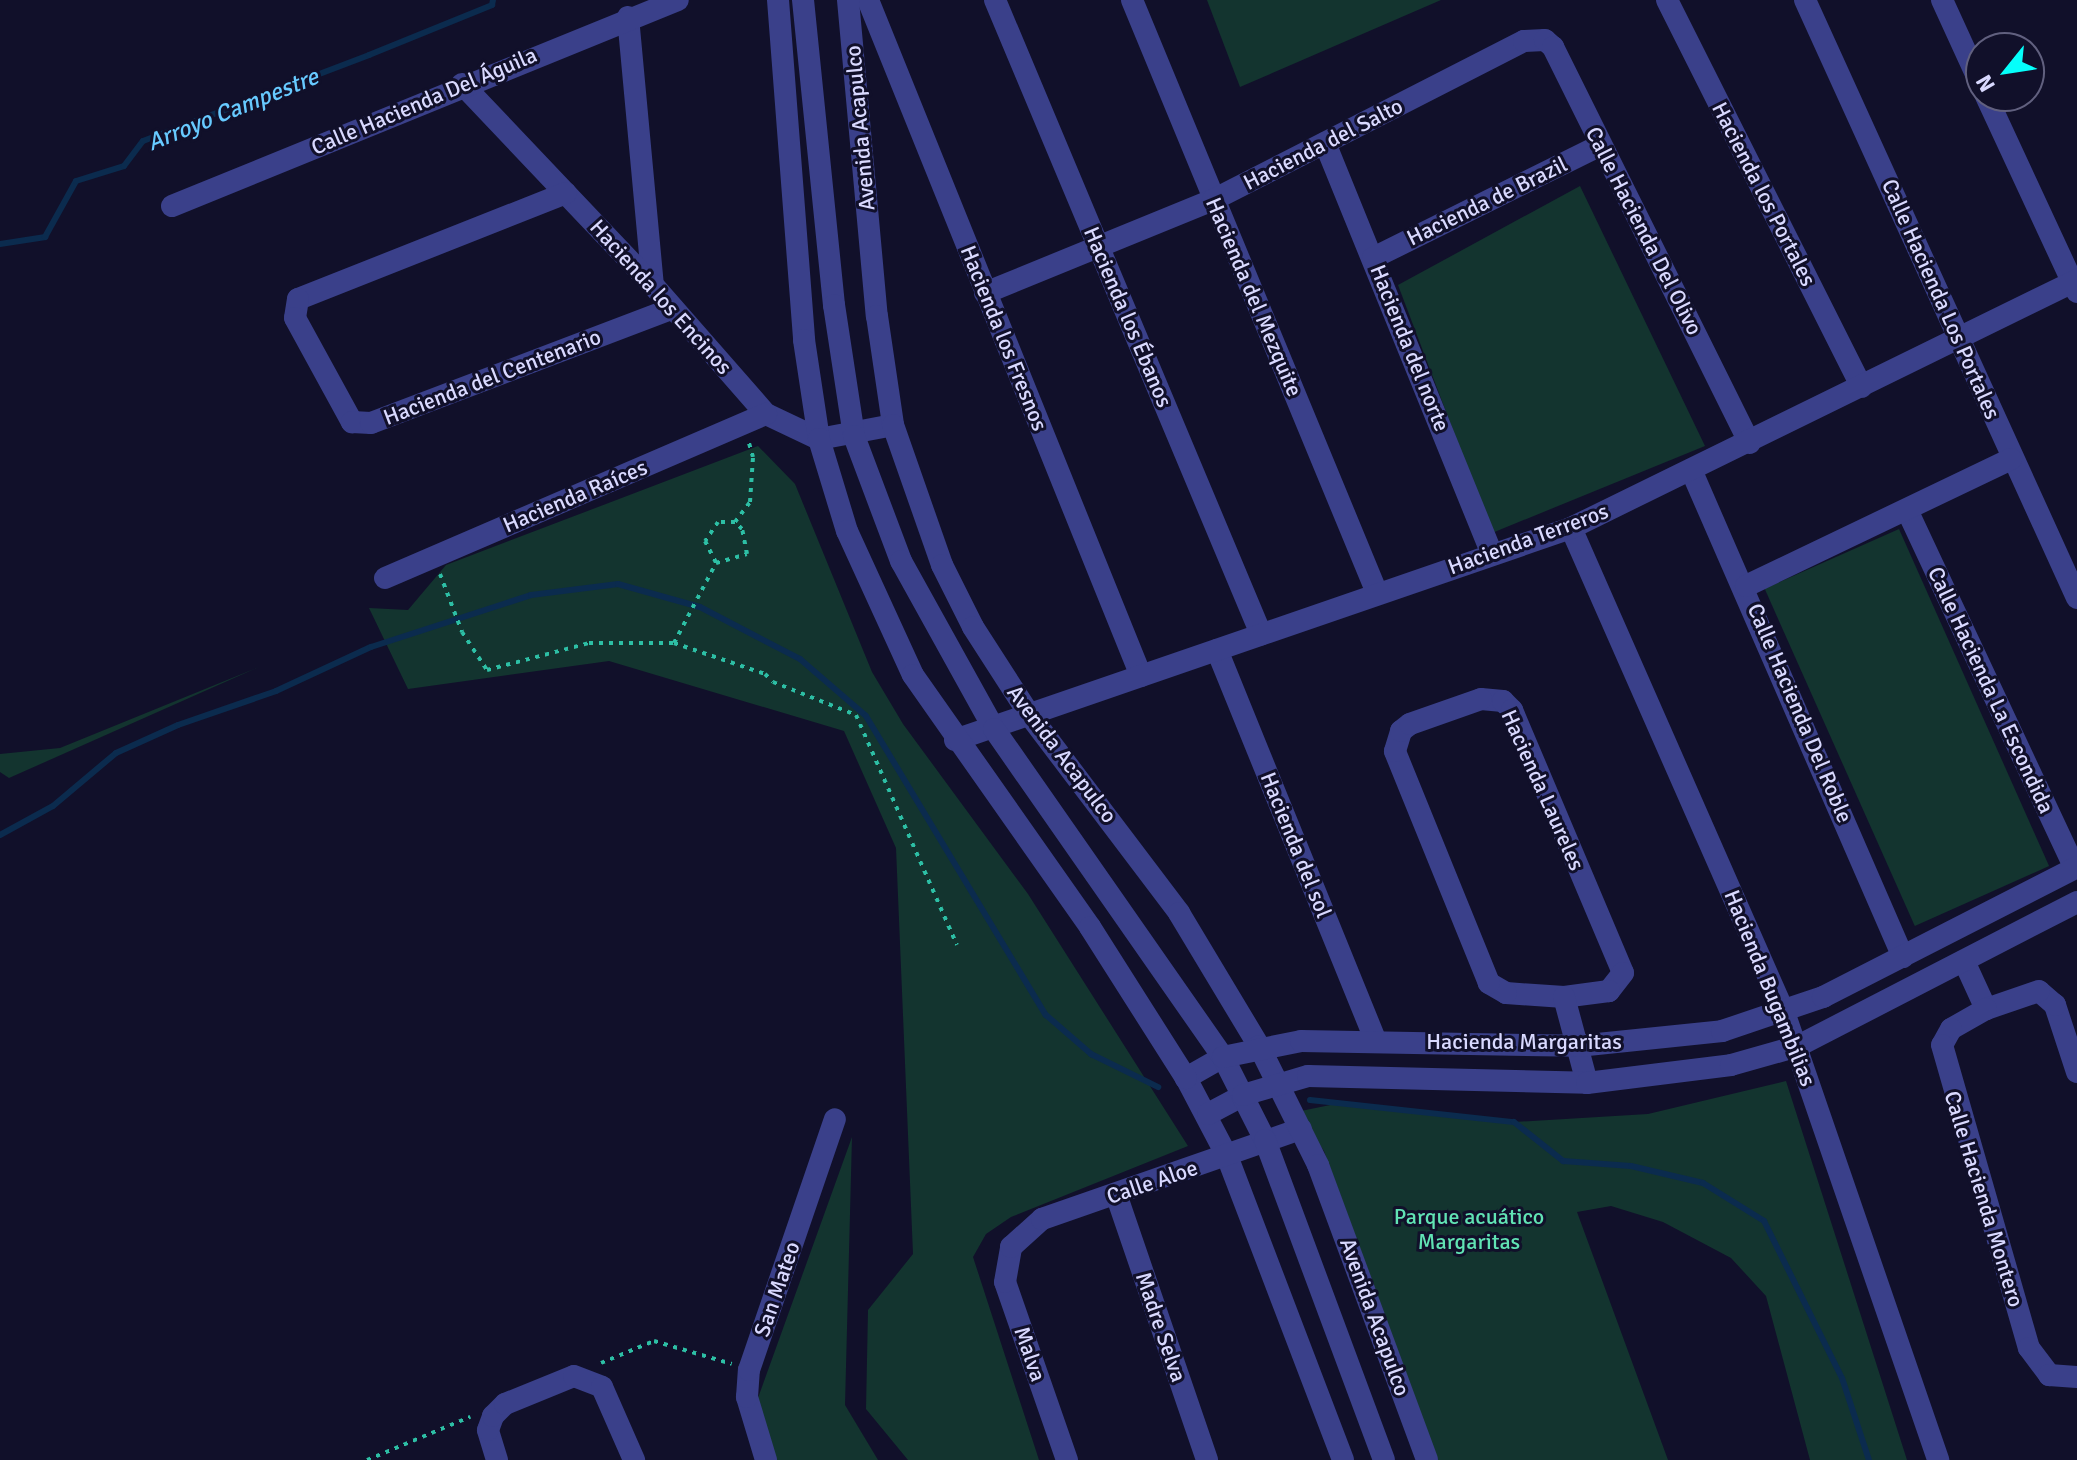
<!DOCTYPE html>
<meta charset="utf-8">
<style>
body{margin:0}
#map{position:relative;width:2077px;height:1460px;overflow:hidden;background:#11102a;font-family:Signika,sans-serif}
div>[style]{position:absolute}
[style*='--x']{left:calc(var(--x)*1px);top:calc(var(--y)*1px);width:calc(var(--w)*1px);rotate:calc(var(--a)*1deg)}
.green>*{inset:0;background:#13342f;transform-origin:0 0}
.stream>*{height:6px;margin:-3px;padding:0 3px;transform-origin:3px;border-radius:3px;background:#0b2b4e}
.path>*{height:4px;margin-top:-2px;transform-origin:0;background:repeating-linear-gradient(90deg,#2dbfa5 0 4px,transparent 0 10px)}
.minor>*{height:22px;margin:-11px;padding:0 11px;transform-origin:11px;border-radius:11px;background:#3a408a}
.tertiary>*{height:22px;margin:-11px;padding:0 11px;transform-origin:11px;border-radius:11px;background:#3a408a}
span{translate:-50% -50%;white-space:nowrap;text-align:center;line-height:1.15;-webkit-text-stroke:6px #11102a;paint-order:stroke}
.street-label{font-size:22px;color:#d9d9ff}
.park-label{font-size:22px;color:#61e3b4}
.water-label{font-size:24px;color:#67caff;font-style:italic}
.north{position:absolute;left:1965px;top:32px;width:80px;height:80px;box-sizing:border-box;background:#11102a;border:2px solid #61607f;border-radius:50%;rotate:240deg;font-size:22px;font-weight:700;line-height:32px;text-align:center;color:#d9d9ff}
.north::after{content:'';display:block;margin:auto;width:28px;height:36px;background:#05fffb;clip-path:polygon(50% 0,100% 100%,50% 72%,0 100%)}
</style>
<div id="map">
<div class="green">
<div style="clip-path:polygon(1207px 0,1441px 0,1240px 87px)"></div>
<div style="clip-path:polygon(1580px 186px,1705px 446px,1492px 533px,1398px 285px)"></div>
<div style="clip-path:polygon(758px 446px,795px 484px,872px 672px,903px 724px,1028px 894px,1188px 1146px,1011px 1217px,986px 1234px,973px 1257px,1039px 1460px,908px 1460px,866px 1409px,868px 1310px,913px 1254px,896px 848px,844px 731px,609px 661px,408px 689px,369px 608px,408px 610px,446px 565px)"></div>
<div style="left:1899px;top:529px;width:369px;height:147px;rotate:66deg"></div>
<div style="clip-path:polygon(259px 667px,9px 778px,0 772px,0 754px,60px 748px)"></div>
<div style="clip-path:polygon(1786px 1081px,1907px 1460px,1810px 1460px,1766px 1296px,1731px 1258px,1663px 1222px,1611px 1206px,1577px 1212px,1668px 1460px,1438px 1460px,1324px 1151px,1296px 1112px,1340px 1103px,1514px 1122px,1648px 1114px)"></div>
<div style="clip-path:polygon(852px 1137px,845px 1405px,878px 1460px,773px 1460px,754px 1409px)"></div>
</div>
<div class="stream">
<div style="--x:0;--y:244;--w:46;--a:-8.8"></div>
<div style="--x:45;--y:237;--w:64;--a:-61"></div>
<div style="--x:76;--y:181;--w:50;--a:-17.4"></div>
<div style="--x:124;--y:166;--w:31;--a:-53"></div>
<div style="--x:143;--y:141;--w:242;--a:-20.8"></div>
<div style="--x:369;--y:55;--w:133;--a:-22.1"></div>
<div style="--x:492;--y:5;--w:5;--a:-79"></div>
<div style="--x:0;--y:835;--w:60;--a:-28.7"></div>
<div style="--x:53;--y:806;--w:82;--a:-40.1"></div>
<div style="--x:116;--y:753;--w:68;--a:-24.3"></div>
<div style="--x:178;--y:725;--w:104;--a:-19.1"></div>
<div style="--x:276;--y:691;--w:105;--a:-24.9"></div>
<div style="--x:371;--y:647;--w:168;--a:-18"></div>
<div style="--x:531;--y:595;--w:88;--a:-7.2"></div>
<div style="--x:618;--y:584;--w:85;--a:15.7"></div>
<div style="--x:700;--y:607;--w:113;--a:27.5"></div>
<div style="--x:800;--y:659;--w:87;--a:40.8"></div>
<div style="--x:866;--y:716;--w:349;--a:59"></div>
<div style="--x:1046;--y:1015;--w:60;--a:40.9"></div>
<div style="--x:1091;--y:1054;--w:75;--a:26.2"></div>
<div style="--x:1310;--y:1100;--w:205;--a:6.2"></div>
<div style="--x:1514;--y:1122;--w:63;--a:38.5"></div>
<div style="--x:1563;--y:1161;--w:68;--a:4.2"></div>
<div style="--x:1631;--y:1166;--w:74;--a:13.3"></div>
<div style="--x:1703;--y:1183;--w:72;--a:31.9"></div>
<div style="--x:1764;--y:1221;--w:175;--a:63.6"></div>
<div style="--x:1842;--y:1378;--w:86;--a:71.8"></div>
</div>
<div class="path">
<div style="--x:735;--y:522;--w:25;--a:-53"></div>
<div style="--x:750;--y:502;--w:45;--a:-86.2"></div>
<div style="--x:753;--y:457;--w:15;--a:-106"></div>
<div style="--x:440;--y:574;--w:62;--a:69.2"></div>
<div style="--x:462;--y:632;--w:45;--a:56.7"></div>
<div style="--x:487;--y:670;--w:106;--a:-14.8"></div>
<div style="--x:589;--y:643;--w:85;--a:0"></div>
<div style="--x:674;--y:643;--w:96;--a:18.8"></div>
<div style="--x:765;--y:674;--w:11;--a:45"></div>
<div style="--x:773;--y:682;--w:89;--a:21.7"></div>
<div style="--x:856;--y:715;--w:251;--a:66.3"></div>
<div style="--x:674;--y:643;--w:90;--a:-62.3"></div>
<div style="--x:716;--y:563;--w:32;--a:-16"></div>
<div style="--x:747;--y:554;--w:25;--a:-101"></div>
<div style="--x:742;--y:529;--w:10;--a:-135"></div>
<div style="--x:735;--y:522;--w:17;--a:180"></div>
<div style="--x:718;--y:522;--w:23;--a:124"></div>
<div style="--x:705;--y:541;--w:25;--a:63"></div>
<div style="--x:601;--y:1363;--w:57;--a:-22.5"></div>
<div style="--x:654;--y:1341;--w:81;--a:16.4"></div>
<div style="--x:367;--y:1460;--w:112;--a:-22.7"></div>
</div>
<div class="minor">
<div style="--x:868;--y:0;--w:729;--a:68.01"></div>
<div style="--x:995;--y:0;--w:688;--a:67.24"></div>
<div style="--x:1132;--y:0;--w:642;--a:67.55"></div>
<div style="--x:1667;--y:0;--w:433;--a:63.3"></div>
<div style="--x:1805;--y:0;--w:657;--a:65.54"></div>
<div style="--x:1942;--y:0;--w:94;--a:65.4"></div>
<div style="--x:628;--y:17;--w:269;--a:84.7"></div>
<div style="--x:462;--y:84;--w:277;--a:46.5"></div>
<div style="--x:653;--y:285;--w:171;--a:48.8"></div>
<div style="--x:766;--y:414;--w:59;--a:25.3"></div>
<div style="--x:819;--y:439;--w:75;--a:-10.7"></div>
<div style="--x:1986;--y:96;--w:216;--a:65.1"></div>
<div style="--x:1325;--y:143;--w:444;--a:67.9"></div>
<div style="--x:566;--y:193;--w:288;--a:158.4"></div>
<div style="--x:298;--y:299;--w:19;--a:99"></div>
<div style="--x:295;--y:318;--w:119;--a:61.3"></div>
<div style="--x:352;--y:422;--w:19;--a:3"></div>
<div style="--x:371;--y:423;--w:323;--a:-20.8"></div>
<div style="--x:172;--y:206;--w:546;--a:-22.15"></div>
<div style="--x:1373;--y:258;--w:254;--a:-26.4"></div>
<div style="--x:985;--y:293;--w:246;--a:-22.2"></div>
<div style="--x:1213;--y:200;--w:349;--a:-27.1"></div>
<div style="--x:1524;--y:41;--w:21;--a:-3"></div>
<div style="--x:1545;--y:40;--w:11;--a:41"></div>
<div style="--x:1553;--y:47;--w:442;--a:63.6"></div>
<div style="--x:1692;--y:472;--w:529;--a:66.49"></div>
<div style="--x:1908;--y:512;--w:393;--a:64.9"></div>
<div style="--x:1571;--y:528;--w:529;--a:66.25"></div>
<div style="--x:1784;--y:1012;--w:474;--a:71"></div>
<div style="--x:385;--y:578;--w:415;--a:-23.3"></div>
<div style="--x:1746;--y:586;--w:294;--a:-25.6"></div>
<div style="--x:1217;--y:650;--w:421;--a:67.9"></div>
<div style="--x:1481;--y:699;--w:22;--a:5"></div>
<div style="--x:1503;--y:701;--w:13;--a:45"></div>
<div style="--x:1512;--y:710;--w:285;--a:67.1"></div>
<div style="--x:1623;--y:973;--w:23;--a:128"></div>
<div style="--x:1609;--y:991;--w:45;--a:172.4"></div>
<div style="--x:1564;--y:997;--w:58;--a:-176.1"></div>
<div style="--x:1506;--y:993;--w:20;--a:-150"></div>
<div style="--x:1489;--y:983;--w:250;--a:-112.1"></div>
<div style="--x:1395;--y:751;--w:21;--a:-73"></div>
<div style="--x:1401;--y:731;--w:11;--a:-38"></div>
<div style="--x:1410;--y:724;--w:75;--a:-19.4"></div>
<div style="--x:955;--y:740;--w:651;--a:-18.99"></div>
<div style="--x:1571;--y:528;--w:564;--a:-26.11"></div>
<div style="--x:1964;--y:961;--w:53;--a:65.4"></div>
<div style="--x:1564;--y:997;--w:89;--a:75"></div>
<div style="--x:1223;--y:1057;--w:43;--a:150.4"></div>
<div style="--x:1186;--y:1078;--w:88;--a:62.3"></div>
<div style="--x:1227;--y:1156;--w:325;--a:69.1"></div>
<div style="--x:2077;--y:1072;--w:71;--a:-108.2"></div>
<div style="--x:2055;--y:1005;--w:21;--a:-139"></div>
<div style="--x:2039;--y:991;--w:56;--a:161.2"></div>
<div style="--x:1986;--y:1009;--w:40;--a:150.3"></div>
<div style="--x:1951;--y:1029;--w:18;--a:119"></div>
<div style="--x:1942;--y:1045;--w:315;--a:74"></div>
<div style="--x:2029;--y:1348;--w:34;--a:53"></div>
<div style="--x:2049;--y:1375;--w:28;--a:4"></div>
<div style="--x:1208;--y:1114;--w:40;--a:-28"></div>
<div style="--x:1116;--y:1194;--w:281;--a:71.1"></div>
<div style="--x:497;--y:1460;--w:31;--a:-107"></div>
<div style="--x:488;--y:1430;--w:15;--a:-70"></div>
<div style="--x:493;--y:1416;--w:17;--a:-45"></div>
<div style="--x:505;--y:1404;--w:74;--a:-22.1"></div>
<div style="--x:574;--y:1376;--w:30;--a:21"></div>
<div style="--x:602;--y:1387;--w:80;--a:66.3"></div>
<div style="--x:766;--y:1460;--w:66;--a:-106.8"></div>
<div style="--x:747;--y:1397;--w:27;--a:-86"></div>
<div style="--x:749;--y:1370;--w:265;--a:-71.1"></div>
<div style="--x:1067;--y:1460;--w:188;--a:-109.2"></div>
<div style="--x:1005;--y:1282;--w:36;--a:-80"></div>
<div style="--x:1011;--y:1247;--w:42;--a:-42.1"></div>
<div style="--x:1042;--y:1219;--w:274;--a:-19.2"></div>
</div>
<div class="tertiary">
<div style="--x:778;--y:0;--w:341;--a:85.6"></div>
<div style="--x:804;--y:340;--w:100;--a:81.4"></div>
<div style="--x:819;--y:439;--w:96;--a:73.1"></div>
<div style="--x:847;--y:531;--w:158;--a:65.4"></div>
<div style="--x:913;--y:675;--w:308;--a:54.9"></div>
<div style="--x:1090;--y:927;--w:179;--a:57.6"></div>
<div style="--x:803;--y:0;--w:307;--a:84.2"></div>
<div style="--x:834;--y:305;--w:133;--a:81.3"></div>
<div style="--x:854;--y:436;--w:134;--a:69.4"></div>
<div style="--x:901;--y:561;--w:192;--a:61"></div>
<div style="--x:994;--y:729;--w:400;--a:55.1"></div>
<div style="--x:1223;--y:1057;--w:93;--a:63.2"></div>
<div style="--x:1265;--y:1140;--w:341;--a:69.6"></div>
<div style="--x:848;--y:0;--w:317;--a:84.8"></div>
<div style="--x:877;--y:316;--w:110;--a:81.6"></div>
<div style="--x:893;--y:425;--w:148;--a:70.7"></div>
<div style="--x:942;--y:565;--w:69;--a:63.4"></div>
<div style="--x:973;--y:627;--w:107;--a:57.2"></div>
<div style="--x:1031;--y:717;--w:246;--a:52.9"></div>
<div style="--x:1179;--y:913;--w:155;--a:59"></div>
<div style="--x:1259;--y:1046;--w:133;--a:63.6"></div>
<div style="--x:1318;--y:1165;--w:314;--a:69.7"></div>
<div style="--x:1223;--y:1057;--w:80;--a:-11.6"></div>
<div style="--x:1301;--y:1041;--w:277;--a:1"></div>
<div style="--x:1578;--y:1046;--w:145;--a:-5.9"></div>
<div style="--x:1722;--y:1031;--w:107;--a:-18.6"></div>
<div style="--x:1823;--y:997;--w:285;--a:-27.1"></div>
<div style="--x:1243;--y:1095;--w:68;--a:-16.3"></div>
<div style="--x:1308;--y:1076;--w:279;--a:1.4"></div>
<div style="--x:1587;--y:1083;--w:145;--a:-7.1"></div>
<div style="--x:1731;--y:1065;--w:70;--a:-15.8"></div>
<div style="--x:1798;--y:1046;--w:314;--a:-27.3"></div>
</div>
<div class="street-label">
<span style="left:424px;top:101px;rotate:-23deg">Calle Hacienda Del Águila</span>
<span style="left:860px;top:128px;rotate:-95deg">Avenida Acapulco</span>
<span style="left:1323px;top:144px;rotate:-27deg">Hacienda del Salto</span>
<span style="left:1764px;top:194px;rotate:63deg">Hacienda los Portales</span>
<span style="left:1487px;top:201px;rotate:-26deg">Hacienda de Brazil</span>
<span style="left:1644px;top:231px;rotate:63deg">Calle Hacienda Del Olivo</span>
<span style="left:661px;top:297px;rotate:48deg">Hacienda los Encinos</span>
<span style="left:1254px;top:297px;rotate:67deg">Hacienda del Mezquite</span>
<span style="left:1941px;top:299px;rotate:66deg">Calle Hacienda Los Portales</span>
<span style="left:1128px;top:317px;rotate:67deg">Hacienda los Ébanos</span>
<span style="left:1004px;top:338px;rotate:68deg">Hacienda los Fresnos</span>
<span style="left:1410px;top:348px;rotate:68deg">Hacienda del norte</span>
<span style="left:492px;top:377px;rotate:-21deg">Hacienda del Centenario</span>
<span style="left:575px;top:496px;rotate:-23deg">Hacienda Raíces</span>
<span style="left:1528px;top:539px;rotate:-20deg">Hacienda Terreros</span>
<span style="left:1991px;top:690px;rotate:65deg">Calle Hacienda La Escondida</span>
<span style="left:1800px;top:713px;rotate:67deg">Calle Hacienda Del Roble</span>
<span style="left:1062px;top:754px;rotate:53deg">Avenida Acapulco</span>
<span style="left:1543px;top:790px;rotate:66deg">Hacienda Laureles</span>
<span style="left:1296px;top:845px;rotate:68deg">Hacienda del sol</span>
<span style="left:1770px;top:988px;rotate:68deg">Hacienda Bugambilias</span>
<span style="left:1524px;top:1042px">Hacienda Margaritas</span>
<span style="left:1152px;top:1182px;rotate:-19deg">Calle Aloe</span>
<span style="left:1984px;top:1199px;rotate:73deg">Calle Hacienda Montero</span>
<span style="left:777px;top:1289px;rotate:-71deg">San Mateo</span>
<span style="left:1375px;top:1317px;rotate:70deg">Avenida Acapulco</span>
<span style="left:1161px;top:1327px;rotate:71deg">Madre Selva</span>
<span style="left:1030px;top:1354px;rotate:71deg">Malva</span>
</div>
<div class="park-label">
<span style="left:1469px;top:1229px">Parque acuático<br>Margaritas</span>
</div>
<div class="water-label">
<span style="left:233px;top:110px;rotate:-22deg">Arroyo Campestre</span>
</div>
<div class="north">N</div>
</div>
